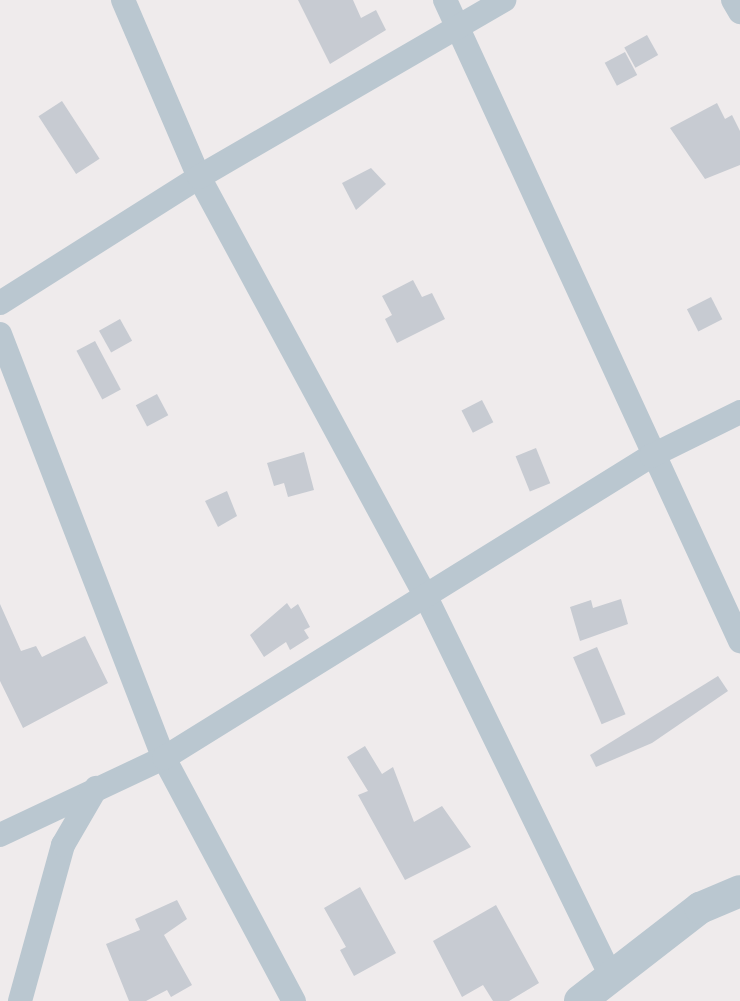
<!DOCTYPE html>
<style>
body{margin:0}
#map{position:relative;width:740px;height:1001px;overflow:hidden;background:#efebec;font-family:Overpass,sans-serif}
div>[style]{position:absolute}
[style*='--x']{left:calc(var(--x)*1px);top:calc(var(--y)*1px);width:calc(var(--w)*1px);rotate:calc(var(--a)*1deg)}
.building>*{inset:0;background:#c7cbd2;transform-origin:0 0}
.minor>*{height:24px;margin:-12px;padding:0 12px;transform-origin:12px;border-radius:12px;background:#bac7d0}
.tertiary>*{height:32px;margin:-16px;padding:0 16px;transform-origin:16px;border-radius:16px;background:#bac7d0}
span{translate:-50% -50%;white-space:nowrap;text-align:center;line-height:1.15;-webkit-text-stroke:5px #fff;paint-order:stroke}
</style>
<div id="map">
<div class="building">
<div style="clip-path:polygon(298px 0,353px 0,361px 18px,376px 10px,386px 30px,330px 64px)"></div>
<div style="left:647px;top:35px;width:23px;height:26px;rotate:61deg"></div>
<div style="left:625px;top:52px;width:26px;height:23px;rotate:62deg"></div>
<div style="left:62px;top:101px;width:69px;height:28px;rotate:57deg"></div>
<div style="clip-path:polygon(717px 103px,725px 119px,732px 115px,740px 131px,740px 165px,705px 179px,670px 128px)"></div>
<div style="clip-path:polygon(371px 168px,386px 184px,356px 210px,342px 183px)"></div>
<div style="clip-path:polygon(413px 280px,422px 297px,432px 293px,445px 319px,397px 343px,385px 319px,392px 315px,382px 296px)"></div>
<div style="left:711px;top:297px;width:25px;height:27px;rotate:63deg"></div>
<div style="left:120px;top:319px;width:25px;height:24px;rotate:61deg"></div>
<div style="left:95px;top:341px;width:55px;height:21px;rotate:62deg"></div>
<div style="left:157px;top:394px;width:24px;height:24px;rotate:62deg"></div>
<div style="left:482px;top:400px;width:25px;height:23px;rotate:63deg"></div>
<div style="left:536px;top:448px;width:38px;height:22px;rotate:68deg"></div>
<div style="clip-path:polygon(304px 452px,314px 490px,288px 497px,284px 483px,274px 486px,267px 463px)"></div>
<div style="clip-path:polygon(227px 491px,237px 516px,218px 527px,205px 501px)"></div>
<div style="clip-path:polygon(621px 599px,628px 624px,580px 641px,570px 607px,591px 600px,593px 608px)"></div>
<div style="clip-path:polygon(287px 603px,291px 609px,298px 604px,310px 627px,304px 630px,309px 638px,290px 650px,286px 642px,264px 657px,250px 635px)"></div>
<div style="clip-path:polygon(0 604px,21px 651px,36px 646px,42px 657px,85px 636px,108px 683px,23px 728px,0 681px)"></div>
<div style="left:597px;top:647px;width:73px;height:26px;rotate:67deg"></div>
<div style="clip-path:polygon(718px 676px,728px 691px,652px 743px,596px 767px,590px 755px)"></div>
<div style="clip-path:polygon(365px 746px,382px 774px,393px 767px,414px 822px,442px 806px,471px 847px,405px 880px,358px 795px,368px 791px,347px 757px)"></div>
<div style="clip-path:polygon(360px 887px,396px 953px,354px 976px,340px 950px,346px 947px,324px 908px)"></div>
<div style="clip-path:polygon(177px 900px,187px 919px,164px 935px,192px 985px,171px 997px,167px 990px,146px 1001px,129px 1001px,106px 944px,140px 930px,135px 919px)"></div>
<div style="clip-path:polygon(496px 905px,539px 983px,509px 1001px,493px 1001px,483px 985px,462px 997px,433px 941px)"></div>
</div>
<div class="minor">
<div style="--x:123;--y:0;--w:193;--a:66.8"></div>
<div style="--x:199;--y:177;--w:477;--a:61.6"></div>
<div style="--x:426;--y:597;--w:423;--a:64"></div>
<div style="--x:445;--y:0;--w:706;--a:65.29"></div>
<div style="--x:733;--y:0;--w:14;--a:60"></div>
<div style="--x:0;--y:303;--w:236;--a:-32.3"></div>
<div style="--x:199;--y:177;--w:353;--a:-30.1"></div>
<div style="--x:0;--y:334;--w:455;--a:68.9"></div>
<div style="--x:164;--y:758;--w:276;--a:61.9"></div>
<div style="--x:0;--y:835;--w:181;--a:-25.2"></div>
<div style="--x:164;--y:758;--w:573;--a:-31.8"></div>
<div style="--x:651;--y:456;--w:99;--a:-26.3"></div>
<div style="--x:20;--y:1001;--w:162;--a:-74.6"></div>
<div style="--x:63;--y:845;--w:66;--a:-59.9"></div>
</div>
<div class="tertiary">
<div style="--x:580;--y:1001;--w:152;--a:-37.8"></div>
<div style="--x:700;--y:908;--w:43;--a:-23"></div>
</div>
</div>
